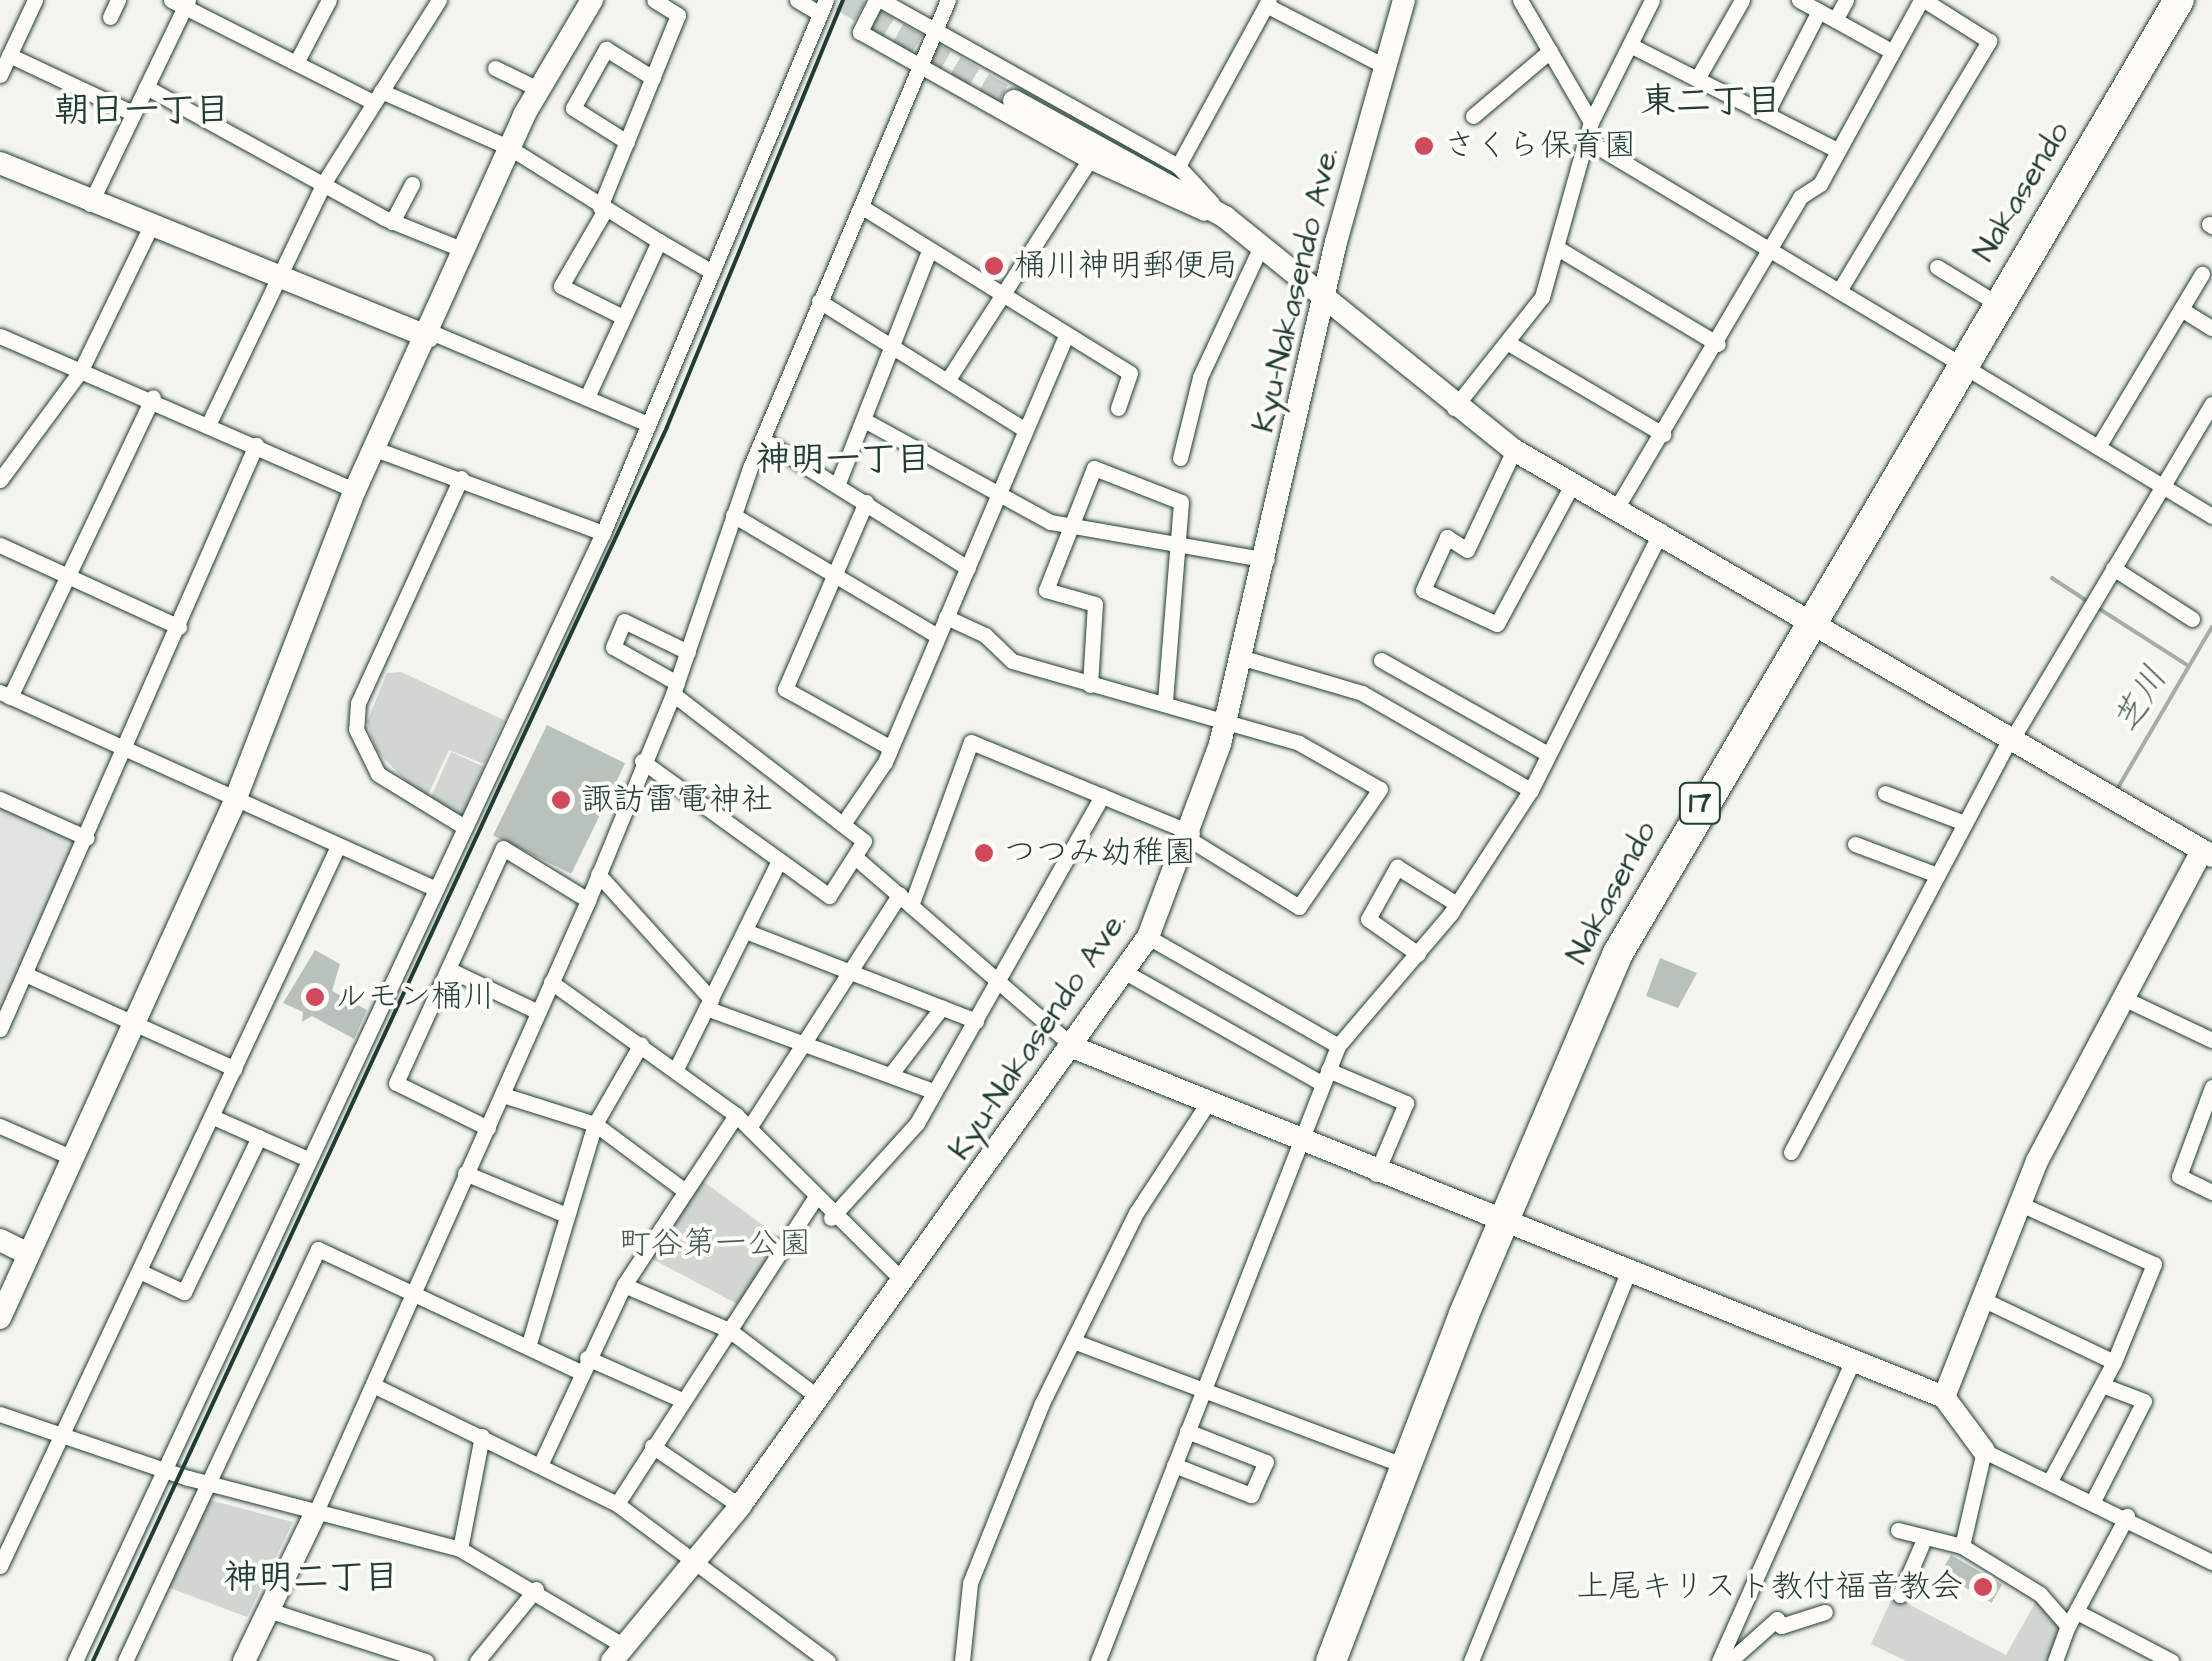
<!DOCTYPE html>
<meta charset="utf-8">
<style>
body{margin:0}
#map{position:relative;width:2212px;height:1661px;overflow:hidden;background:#f4f4ef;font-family:"Architects Daughter","Klee One",sans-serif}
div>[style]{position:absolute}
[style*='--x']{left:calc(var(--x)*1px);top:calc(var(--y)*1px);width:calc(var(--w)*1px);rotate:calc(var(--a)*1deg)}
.built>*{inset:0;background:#e2e5df}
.green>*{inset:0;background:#d1d6d1;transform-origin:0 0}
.stream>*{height:4px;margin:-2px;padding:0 2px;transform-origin:2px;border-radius:2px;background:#a3aea7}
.building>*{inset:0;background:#b9c1bb;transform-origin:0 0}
.secondary-tunnel>*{height:22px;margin-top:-11px;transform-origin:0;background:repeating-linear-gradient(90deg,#c9cfca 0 22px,transparent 0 33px)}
.roads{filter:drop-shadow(0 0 2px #1f3d34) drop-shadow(0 0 2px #1f3d34)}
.street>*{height:15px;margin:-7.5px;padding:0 7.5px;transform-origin:7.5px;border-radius:7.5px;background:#fdfcf7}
.secondary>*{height:22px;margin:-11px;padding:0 11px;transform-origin:11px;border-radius:11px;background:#fdfcf7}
.highway>*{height:30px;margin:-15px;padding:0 15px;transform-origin:15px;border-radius:15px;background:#fdfcf7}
.rail>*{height:4px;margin:-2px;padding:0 2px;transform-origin:2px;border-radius:2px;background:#1f3d34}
.dots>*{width:28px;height:28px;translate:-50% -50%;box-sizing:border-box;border:5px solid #fdfcf7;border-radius:50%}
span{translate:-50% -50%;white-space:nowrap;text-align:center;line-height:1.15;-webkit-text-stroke:8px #fdfcf7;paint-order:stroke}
.shield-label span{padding:2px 8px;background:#fdfcf7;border:2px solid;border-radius:8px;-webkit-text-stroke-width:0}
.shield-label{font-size:30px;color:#1f3d34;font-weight:700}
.poi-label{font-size:32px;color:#1f3d34}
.left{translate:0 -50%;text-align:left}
.right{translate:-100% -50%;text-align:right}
.street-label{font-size:32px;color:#1f3d34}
.park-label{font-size:32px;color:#435c53}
.neighbourhood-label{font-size:35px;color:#1f3d34;font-weight:700}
.water-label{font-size:35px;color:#475f56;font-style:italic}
</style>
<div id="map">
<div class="built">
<div style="clip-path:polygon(0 808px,74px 841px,0 1016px)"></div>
</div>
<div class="green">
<div style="clip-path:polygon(401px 672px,504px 720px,484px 764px,449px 750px,425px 801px,376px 750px,367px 722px,387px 673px)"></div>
<div style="left:451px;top:752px;width:36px;height:53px;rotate:24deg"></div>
<div style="clip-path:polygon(696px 1176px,779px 1237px,739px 1305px,645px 1255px)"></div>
<div style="clip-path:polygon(202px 1498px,293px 1522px,247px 1617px,162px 1585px)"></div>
<div style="clip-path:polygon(2040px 1594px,2068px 1626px,2055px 1661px,1906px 1661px,1871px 1644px,1893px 1596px,2006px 1655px)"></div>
</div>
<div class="stream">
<div style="--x:2052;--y:578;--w:45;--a:33.3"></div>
<div style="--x:2098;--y:608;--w:106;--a:32.6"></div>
<div style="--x:2116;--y:791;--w:190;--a:-59.7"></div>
</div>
<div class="building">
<div style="left:547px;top:725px;width:87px;height:123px;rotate:26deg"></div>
<div style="clip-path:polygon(315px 950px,340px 964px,332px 991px,367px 1010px,354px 1039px,312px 1016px,302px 1022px,303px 1012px,283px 1003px)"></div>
<div style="clip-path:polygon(1660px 958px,1697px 973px,1678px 1008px,1646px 996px)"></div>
<div style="left:1951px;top:1555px;width:59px;height:21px;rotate:30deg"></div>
</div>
<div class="secondary-tunnel">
<div style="--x:841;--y:0;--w:200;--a:30.3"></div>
</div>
<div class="roads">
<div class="street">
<div style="--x:171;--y:0;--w:226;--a:26.8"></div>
<div style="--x:797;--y:0;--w:27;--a:31"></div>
<div style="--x:876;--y:0;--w:36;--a:117"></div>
<div style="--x:860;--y:32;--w:263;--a:29.4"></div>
<div style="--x:1089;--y:161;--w:126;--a:24.3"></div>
<div style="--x:881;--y:0;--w:340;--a:29.2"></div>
<div style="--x:1178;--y:166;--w:50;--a:47.4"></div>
<div style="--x:1520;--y:0;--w:141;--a:59.8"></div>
<div style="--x:1799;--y:0;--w:105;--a:29"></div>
<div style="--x:1266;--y:5;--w:133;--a:27.3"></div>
<div style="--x:110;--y:17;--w:19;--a:-65"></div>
<div style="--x:1835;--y:20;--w:23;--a:-61"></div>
<div style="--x:1630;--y:45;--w:232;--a:26.9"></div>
<div style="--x:9;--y:55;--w:136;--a:25.2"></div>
<div style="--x:296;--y:63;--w:71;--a:-62.4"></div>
<div style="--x:495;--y:68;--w:48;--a:26"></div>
<div style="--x:0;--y:75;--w:83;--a:-65"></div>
<div style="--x:1697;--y:79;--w:91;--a:-60.3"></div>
<div style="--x:146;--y:87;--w:272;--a:28.8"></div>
<div style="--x:384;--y:218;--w:88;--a:21.9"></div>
<div style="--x:381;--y:91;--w:141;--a:23.8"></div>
<div style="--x:510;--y:148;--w:176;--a:32"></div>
<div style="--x:1766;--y:114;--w:116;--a:-62.8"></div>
<div style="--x:1473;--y:116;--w:101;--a:-40.2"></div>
<div style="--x:1588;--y:141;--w:434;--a:30.9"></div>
<div style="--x:627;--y:142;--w:64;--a:-147.8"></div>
<div style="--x:573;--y:108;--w:68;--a:-60.8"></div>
<div style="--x:606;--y:49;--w:55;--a:31.7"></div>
<div style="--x:1178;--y:166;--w:189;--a:-61.3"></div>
<div style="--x:90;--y:204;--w:226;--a:-64.3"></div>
<div style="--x:600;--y:207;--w:207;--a:-67.9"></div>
<div style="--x:678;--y:15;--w:28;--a:-148"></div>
<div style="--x:862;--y:207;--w:315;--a:31.8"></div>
<div style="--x:1130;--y:373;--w:37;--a:109"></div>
<div style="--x:605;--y:210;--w:88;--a:120.1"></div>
<div style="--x:561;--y:286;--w:69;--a:26.6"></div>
<div style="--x:392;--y:222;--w:43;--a:-62.2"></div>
<div style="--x:2209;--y:224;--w:4;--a:34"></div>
<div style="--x:1559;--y:249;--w:185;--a:30.9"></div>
<div style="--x:1937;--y:267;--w:69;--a:31.4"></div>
<div style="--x:1839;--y:291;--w:292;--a:-59"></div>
<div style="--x:1989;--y:41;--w:77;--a:-147.8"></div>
<div style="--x:819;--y:301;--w:238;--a:32"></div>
<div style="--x:2181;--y:309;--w:36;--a:32"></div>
<div style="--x:431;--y:332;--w:236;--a:23"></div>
<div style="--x:0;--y:336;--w:387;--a:23.5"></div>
<div style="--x:1510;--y:344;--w:178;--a:30.5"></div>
<div style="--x:1975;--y:373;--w:277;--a:31.1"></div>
<div style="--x:947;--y:381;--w:262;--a:-57.2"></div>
<div style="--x:587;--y:397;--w:172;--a:-65.2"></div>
<div style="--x:659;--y:241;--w:61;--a:30.3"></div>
<div style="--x:1454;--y:408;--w:142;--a:-51.6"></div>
<div style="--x:1542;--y:297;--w:182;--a:-74.4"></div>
<div style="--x:1591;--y:122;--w:136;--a:-63.4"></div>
<div style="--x:864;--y:420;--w:212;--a:28.7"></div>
<div style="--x:1050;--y:522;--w:220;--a:9.9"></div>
<div style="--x:209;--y:423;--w:268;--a:-64.4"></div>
<div style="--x:325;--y:181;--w:214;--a:-57.8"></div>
<div style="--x:762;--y:439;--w:243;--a:32.1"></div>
<div style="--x:2098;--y:447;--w:202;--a:-59"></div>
<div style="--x:375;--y:449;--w:243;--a:20.2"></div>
<div style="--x:1514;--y:450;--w:110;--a:115.2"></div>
<div style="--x:1467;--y:550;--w:24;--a:-147"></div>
<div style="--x:1447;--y:537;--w:58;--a:114.4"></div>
<div style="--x:1423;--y:590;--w:81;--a:24.7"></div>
<div style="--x:1497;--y:624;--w:160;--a:-61.7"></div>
<div style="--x:1180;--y:458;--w:83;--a:-76.1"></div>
<div style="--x:1200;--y:377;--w:145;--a:-65"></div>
<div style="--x:461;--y:478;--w:247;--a:114.6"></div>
<div style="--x:358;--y:703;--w:26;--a:94"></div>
<div style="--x:356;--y:729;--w:50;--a:63.9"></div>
<div style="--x:378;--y:774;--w:100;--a:31.5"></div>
<div style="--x:0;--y:480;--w:137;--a:-53.6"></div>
<div style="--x:81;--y:370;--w:158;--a:-64.1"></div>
<div style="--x:838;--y:483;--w:249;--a:-68.6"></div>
<div style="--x:866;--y:502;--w:204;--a:113.4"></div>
<div style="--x:785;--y:689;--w:121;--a:29.1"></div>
<div style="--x:1617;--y:507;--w:360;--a:-59.4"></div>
<div style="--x:1800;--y:197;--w:24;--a:-33"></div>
<div style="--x:1820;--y:184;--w:210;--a:-61.2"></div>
<div style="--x:733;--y:515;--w:238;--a:30.6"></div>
<div style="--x:0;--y:545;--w:197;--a:24.6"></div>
<div style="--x:2113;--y:568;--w:94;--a:32.8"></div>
<div style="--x:946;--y:617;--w:43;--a:24.8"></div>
<div style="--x:985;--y:635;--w:37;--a:44"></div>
<div style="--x:1012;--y:661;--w:298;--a:15.9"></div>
<div style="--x:1299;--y:743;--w:93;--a:29.6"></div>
<div style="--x:1380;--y:789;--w:143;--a:124.5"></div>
<div style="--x:1299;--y:907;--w:129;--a:-148.3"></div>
<div style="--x:1240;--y:657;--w:127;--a:16.4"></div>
<div style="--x:1362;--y:693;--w:195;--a:29.9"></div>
<div style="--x:1381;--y:660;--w:192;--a:29.4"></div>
<div style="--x:677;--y:683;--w:73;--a:-150.6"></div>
<div style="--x:613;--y:647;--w:28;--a:-67"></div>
<div style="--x:624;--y:621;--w:71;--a:25.8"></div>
<div style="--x:1090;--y:685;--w:81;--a:-86.5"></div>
<div style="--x:1095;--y:604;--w:51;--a:-164.1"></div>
<div style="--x:1046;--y:590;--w:131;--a:-68.5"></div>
<div style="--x:1094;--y:468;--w:93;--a:21.3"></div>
<div style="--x:1181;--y:502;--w:200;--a:94.6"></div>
<div style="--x:0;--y:692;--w:477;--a:24.3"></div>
<div style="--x:10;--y:697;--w:332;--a:-64.5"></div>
<div style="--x:2012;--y:739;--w:390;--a:-59.2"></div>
<div style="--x:642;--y:761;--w:231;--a:35.8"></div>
<div style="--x:829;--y:896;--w:65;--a:-57.5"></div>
<div style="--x:864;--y:841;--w:241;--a:-142.4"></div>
<div style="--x:1885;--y:793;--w:85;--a:20.6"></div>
<div style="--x:0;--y:799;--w:95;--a:24.1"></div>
<div style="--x:843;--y:824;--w:75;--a:-55.9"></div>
<div style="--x:885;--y:762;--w:463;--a:-67"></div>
<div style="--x:1855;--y:844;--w:88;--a:20.7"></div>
<div style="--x:855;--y:857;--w:291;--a:41"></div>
<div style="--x:598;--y:874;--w:169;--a:47.9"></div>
<div style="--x:912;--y:903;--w:171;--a:-69.9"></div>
<div style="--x:971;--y:742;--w:239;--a:22.4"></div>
<div style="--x:748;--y:932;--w:245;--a:21.3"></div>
<div style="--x:1148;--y:937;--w:219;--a:29.8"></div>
<div style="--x:1418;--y:954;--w:61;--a:-145"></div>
<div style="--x:1368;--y:919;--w:60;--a:-60.9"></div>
<div style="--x:1397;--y:867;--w:70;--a:31.7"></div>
<div style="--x:448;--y:969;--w:100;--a:25.5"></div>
<div style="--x:1125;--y:972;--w:227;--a:29.5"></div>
<div style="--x:25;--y:974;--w:230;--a:24.3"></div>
<div style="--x:551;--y:982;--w:228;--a:35.7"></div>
<div style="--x:736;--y:1115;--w:235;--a:44.8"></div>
<div style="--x:2123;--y:998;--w:98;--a:25.3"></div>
<div style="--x:706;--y:1008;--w:239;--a:20.1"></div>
<div style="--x:0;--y:1029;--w:638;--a:-66.33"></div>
<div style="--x:677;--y:1067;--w:228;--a:-63.7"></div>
<div style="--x:1328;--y:1070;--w:85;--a:22.9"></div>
<div style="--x:1406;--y:1103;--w:77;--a:112.9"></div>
<div style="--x:891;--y:1074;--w:84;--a:-52.7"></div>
<div style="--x:2212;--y:1087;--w:95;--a:110.3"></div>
<div style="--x:2179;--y:1176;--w:37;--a:26"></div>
<div style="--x:503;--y:1095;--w:96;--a:17.5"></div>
<div style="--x:595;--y:1124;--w:111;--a:36.6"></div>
<div style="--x:213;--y:1117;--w:104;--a:23.9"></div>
<div style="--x:0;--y:1126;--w:80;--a:23.7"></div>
<div style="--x:488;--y:1128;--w:102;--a:-153.9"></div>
<div style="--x:396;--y:1083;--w:258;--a:-65.5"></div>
<div style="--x:503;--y:848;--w:100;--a:31.5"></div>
<div style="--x:749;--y:1128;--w:278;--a:-57.2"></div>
<div style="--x:1791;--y:1152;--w:468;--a:-62.1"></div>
<div style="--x:465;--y:1173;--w:107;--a:22.5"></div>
<div style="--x:2018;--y:1203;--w:149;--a:24.2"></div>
<div style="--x:2154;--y:1264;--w:106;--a:112.2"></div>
<div style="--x:831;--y:1218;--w:128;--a:-47.8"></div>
<div style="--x:917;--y:1123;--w:376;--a:-60.5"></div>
<div style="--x:139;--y:1271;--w:50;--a:25"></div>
<div style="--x:184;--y:1292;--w:172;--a:-64.2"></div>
<div style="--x:624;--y:1285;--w:114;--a:23.2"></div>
<div style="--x:729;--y:1330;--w:111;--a:37"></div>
<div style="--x:1980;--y:1298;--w:148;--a:25.5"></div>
<div style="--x:2114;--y:1362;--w:135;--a:118.3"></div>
<div style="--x:1073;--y:1341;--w:356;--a:20.6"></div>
<div style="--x:528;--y:1347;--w:233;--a:-73.3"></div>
<div style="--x:595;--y:1124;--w:92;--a:-60.1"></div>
<div style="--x:587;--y:1358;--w:104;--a:23.9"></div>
<div style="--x:373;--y:1385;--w:271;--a:26"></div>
<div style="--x:617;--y:1504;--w:263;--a:36.7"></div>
<div style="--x:0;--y:1414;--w:199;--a:18.8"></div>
<div style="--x:188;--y:1478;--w:281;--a:14.6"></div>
<div style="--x:460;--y:1549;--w:193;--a:30.6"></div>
<div style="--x:652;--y:1446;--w:107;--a:34.3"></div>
<div style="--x:541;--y:1463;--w:196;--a:-65"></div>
<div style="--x:624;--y:1285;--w:204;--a:-56.6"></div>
<div style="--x:1174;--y:1465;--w:83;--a:21.3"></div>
<div style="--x:1251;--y:1495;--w:36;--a:-66"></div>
<div style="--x:1266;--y:1462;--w:85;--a:-158.6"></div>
<div style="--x:2093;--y:1501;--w:112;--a:-63"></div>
<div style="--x:2144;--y:1401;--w:42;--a:-159"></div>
<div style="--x:617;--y:1504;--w:362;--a:-57.1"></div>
<div style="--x:315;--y:1514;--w:669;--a:-66"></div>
<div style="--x:587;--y:903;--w:226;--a:-67.6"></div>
<div style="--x:673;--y:694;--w:239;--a:-71.2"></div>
<div style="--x:750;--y:468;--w:508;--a:-67.07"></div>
<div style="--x:1898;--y:1530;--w:66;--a:14"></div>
<div style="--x:460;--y:1549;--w:115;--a:-79"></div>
<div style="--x:0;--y:1566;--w:795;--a:-64.85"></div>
<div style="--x:1900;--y:1595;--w:63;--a:-66.7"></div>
<div style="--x:268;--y:1610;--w:166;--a:17.9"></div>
<div style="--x:2081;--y:1614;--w:102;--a:27.6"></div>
<div style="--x:2068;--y:1626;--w:125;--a:-61.8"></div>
<div style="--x:1732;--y:1659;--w:60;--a:-41.6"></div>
<div style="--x:1777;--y:1619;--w:8;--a:60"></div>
<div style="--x:1781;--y:1626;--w:46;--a:-17.7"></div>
<div style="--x:75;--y:1661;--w:1245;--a:-64.92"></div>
<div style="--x:603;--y:533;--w:578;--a:-67.3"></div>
<div style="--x:125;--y:1661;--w:455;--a:-64.9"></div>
<div style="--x:318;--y:1249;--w:289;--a:25.1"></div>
<div style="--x:477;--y:1661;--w:93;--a:-50.7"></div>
<div style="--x:962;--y:1661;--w:78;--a:-84.1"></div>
<div style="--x:970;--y:1583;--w:194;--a:-68.2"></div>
<div style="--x:1042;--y:1403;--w:212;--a:-63.7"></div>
<div style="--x:1136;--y:1213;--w:130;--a:-56.9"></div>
<div style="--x:1098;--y:1661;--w:660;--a:-68.68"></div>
<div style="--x:1338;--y:1046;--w:175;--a:-49.6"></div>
<div style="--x:1451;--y:913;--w:147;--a:-57"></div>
<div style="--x:1531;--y:790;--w:290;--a:-63.3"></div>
<div style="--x:1471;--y:1661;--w:423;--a:-68"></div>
<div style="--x:1719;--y:1661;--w:329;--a:-66"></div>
<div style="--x:2055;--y:1661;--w:37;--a:-70"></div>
<div style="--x:2068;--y:1626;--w:43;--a:-131.2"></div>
<div style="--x:2040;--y:1594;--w:92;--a:-148.4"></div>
<div style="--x:1962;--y:1546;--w:98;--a:-77"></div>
<div style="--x:1984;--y:1451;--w:254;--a:26"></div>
</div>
<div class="secondary">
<div style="--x:1014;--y:101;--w:241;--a:28.8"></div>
<div style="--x:1225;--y:217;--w:371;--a:38.9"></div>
<div style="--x:1514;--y:450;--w:807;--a:30.18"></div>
<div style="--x:0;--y:163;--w:462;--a:22.1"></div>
<div style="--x:1075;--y:1048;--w:936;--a:21.88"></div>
<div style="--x:1944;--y:1397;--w:67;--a:53.5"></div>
<div style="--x:0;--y:1240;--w:32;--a:26"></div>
<div style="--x:0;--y:1318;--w:566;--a:-65.56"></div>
<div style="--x:234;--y:803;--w:336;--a:-68.9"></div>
<div style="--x:355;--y:490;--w:411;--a:-65.7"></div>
<div style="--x:524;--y:115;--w:134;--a:-59.4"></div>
<div style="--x:1944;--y:1397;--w:254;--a:-68.5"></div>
<div style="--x:2037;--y:1161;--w:351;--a:-62"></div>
<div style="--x:244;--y:1661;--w:163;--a:-64.2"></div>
<div style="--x:612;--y:1661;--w:201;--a:-50.4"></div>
<div style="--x:740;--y:1506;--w:700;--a:-54.36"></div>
<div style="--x:1148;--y:937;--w:206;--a:-69.5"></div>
<div style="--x:1220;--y:744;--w:515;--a:-76.99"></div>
<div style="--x:1336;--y:242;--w:251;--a:-74.3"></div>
</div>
<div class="highway">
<div style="--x:1331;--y:1661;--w:372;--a:-69"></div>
<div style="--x:1464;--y:1314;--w:392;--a:-66.9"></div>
<div style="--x:1618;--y:953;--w:1106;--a:-59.52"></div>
</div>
</div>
<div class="rail">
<div style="--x:93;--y:1661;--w:1361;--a:-65.05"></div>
<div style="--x:667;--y:427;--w:462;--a:-67.6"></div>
</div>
<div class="dots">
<div style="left:1424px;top:146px;background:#d1495b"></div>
<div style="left:994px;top:266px;background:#d1495b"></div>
<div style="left:561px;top:800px;background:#d1495b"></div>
<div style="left:984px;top:853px;background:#d1495b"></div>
<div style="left:315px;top:997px;background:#d1495b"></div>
<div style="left:1983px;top:1587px;background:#d1495b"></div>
</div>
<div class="shield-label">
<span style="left:1700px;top:803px">17</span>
</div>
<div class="poi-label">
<span class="left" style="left:1444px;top:146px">さくら保育園</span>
<span class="left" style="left:1014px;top:266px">桶川神明郵便局</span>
<span class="left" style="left:581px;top:800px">諏訪雷電神社</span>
<span class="left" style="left:1004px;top:853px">つつみ幼稚園</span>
<span class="left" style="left:335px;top:997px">ルモン桶川</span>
<span class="right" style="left:1963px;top:1587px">上尾キリスト教付福音教会</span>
</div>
<div class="street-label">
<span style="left:2022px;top:192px;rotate:-59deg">Nakasendo</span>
<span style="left:1296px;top:290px;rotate:-77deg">Kyu-Nakasendo Ave.</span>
<span style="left:1612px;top:893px;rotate:-62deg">Nakasendo</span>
<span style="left:1038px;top:1036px;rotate:-56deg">Kyu-Nakasendo Ave.</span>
</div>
<div class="park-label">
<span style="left:715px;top:1244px">町谷第一公園</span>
</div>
<div class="neighbourhood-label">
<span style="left:1711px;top:102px">東二丁目</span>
<span style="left:142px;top:111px">朝日一丁目</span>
<span style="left:843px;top:460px">神明一丁目</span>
<span style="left:311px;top:1578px">神明二丁目</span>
</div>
<div class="water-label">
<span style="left:2141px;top:700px;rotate:-60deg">芝川</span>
</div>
</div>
